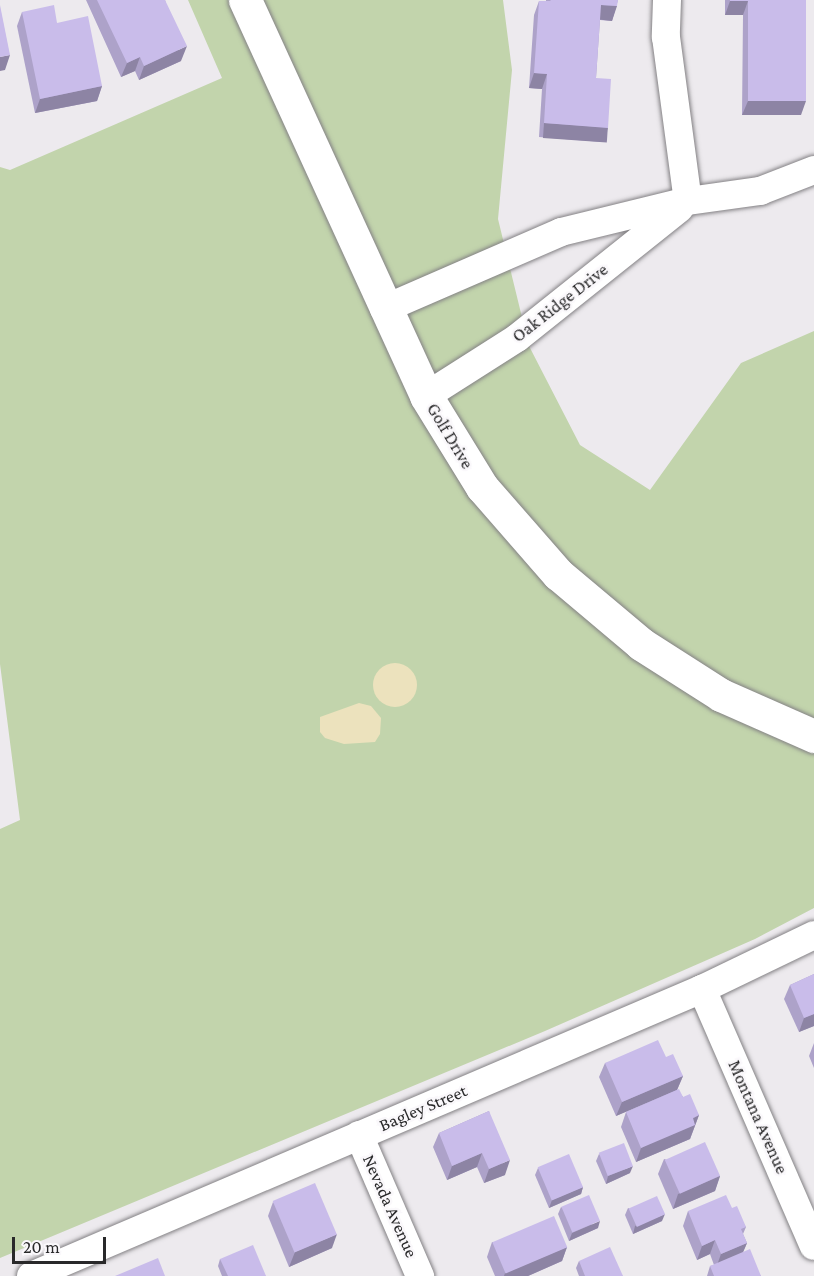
<!DOCTYPE html>
<style>
body{margin:0}
#map{position:relative;width:814px;height:1276px;overflow:hidden;background:#edeaee;font-family:"Crimson Pro",serif}
div>[style]{position:absolute}
[style*='--x']{left:calc(var(--x)*1px);top:calc(var(--y)*1px);width:calc(var(--w)*1px);rotate:calc(var(--a)*1deg)}
.green>*{inset:0;background:#c2d4ac}
.sand>*{inset:0;background:#ece2bd}
.round{border-radius:50%}
.roads{filter:drop-shadow(0 0 2px #838184) drop-shadow(0 0 2px #838184)}
.minor>*{height:28px;margin:-14px;padding:0 14px;transform-origin:14px;border-radius:14px;background:#fff}
.tertiary>*{height:33px;margin:-16.5px;padding:0 16.5px;transform-origin:16.5px;border-radius:16.5px;background:#fff}
.wall>*{inset:0;background:#ada2c9}
.shaded-wall>*{inset:0;background:#8d84a4;transform-origin:0 0}
.building>*{inset:0;background:#c9bcea;transform-origin:0 0}
span{translate:-50% -50%;white-space:nowrap;text-align:center;line-height:1.15;-webkit-text-stroke:5px #faf8fb;paint-order:stroke}
.street-label{font-size:18px;color:#29292a}
.scale{position:absolute;left:12px;top:1237px;width:94px;height:27px;box-sizing:border-box;border:3px solid #29292a;border-top:0;padding-left:8px;font-size:18px;line-height:21px;white-space:nowrap;color:#29292a;-webkit-text-stroke:4px #faf8fb;paint-order:stroke}
</style>
<div id="map">
<div class="green">
<div style="clip-path:polygon(188px 0,503px 0,512px 70px,498px 219px,529px 346px,580px 445px,650px 490px,741px 363px,814px 331px,814px 908px,755px 939px,545px 1031px,0 1258px,0 829px,20px 820px,0 664px,0 167px,10px 170px,222px 78px)"></div>
</div>
<div class="sand">
<div class="round" style="left:373px;top:663px;width:44px;height:44px"></div>
<div style="clip-path:polygon(359px 703px,371px 706px,381px 718px,380px 734px,375px 742px,344px 744px,325px 738px,320px 732px,320px 717px)"></div>
</div>
<div class="roads">
<div class="minor">
<div style="--x:667;--y:0;--w:37;--a:92"></div>
<div style="--x:666;--y:37;--w:165;--a:82.4"></div>
<div style="--x:384;--y:309;--w:193;--a:-23.5"></div>
<div style="--x:561;--y:232;--w:131;--a:-13.7"></div>
<div style="--x:688;--y:201;--w:73;--a:-7.9"></div>
<div style="--x:760;--y:191;--w:58;--a:-21.3"></div>
<div style="--x:426;--y:396;--w:108;--a:-32.5"></div>
<div style="--x:517;--y:338;--w:208;--a:-38.6"></div>
<div style="--x:702;--y:989;--w:280;--a:66.5"></div>
<div style="--x:359;--y:1135;--w:154;--a:66.6"></div>
<div style="--x:31;--y:1276;--w:730;--a:-23.16"></div>
<div style="--x:702;--y:989;--w:124;--a:-25.7"></div>
</div>
<div class="tertiary">
<div style="--x:245;--y:0;--w:435;--a:65.4"></div>
<div style="--x:426;--y:396;--w:107;--a:58.4"></div>
<div style="--x:482;--y:487;--w:116;--a:48.9"></div>
<div style="--x:558;--y:574;--w:109;--a:40.1"></div>
<div style="--x:641;--y:644;--w:95;--a:32.5"></div>
<div style="--x:721;--y:695;--w:102;--a:23.8"></div>
</div>
</div>
<div class="wall">
<div style="clip-path:polygon(86px 0,165px 0,181px 61px,139px 80px,135px 71px,121px 77px)"></div>
<div style="clip-path:polygon(546px 0,618px 0,612px 21px,600px 20px,596px 78px,608px 128px,602px 142px,539px 137px,542px 89px,529px 88px,534px 15px,539px 1px,546px 1px)"></div>
<div style="clip-path:polygon(725px 0,806px 0,801px 115px,742px 115px,743px 15px,725px 15px)"></div>
<div style="clip-path:polygon(22px 12px,57px 23px,102px 86px,97px 101px,35px 113px,17px 26px)"></div>
<div style="clip-path:polygon(814px 974px,814px 1026px,799px 1032px,784px 999px,790px 985px)"></div>
<div style="clip-path:polygon(814px 1043px,814px 1068px,809px 1056px)"></div>
<div style="clip-path:polygon(666px 1057px,683px 1076px,677px 1090px,699px 1115px,690px 1139px,636px 1162px,621px 1127px,626px 1112px,662px 1096px,616px 1116px,599px 1077px,605px 1063px)"></div>
<div style="clip-path:polygon(489px 1111px,505px 1175px,484px 1183px,477px 1167px,447px 1180px,433px 1147px,439px 1133px)"></div>
<div style="clip-path:polygon(599px 1154px,630px 1173px,606px 1184px,596px 1161px)"></div>
<div style="clip-path:polygon(664px 1159px,720px 1176px,715px 1191px,673px 1209px,658px 1174px)"></div>
<div style="clip-path:polygon(538px 1168px,583px 1187px,581px 1194px,549px 1208px,535px 1175px)"></div>
<div style="clip-path:polygon(273px 1202px,332px 1248px,289px 1267px,268px 1216px)"></div>
<div style="clip-path:polygon(561px 1207px,598px 1228px,569px 1241px,558px 1214px)"></div>
<div style="clip-path:polygon(628px 1208px,662px 1221px,633px 1234px,625px 1215px)"></div>
<div style="clip-path:polygon(732px 1208px,746px 1227px,743px 1234px,747px 1243px,743px 1252px,761px 1276px,707px 1276px,710px 1266px,714px 1265px,710px 1254px,697px 1260px,683px 1226px,688px 1211px)"></div>
<div style="clip-path:polygon(492px 1242px,567px 1247px,562px 1261px,528px 1276px,495px 1276px,487px 1257px)"></div>
<div style="clip-path:polygon(220px 1259px,266px 1276px,222px 1276px,218px 1266px)"></div>
<div style="clip-path:polygon(579px 1261px,623px 1276px,579px 1276px,576px 1268px)"></div>
</div>
<div class="shaded-wall">
<div style="clip-path:polygon(730px 1px,748px 1px,743px 15px,725px 15px)"></div>
<div style="clip-path:polygon(601px 5px,617px 6px,612px 21px,595px 19px)"></div>
<div style="clip-path:polygon(187px 46px,181px 61px,139px 80px,144px 66px)"></div>
<div style="clip-path:polygon(10px 55px,5px 70px,0 71px,0 57px)"></div>
<div style="clip-path:polygon(140px 57px,135px 71px,121px 77px,127px 63px)"></div>
<div style="clip-path:polygon(534px 73px,547px 74px,542px 89px,529px 88px)"></div>
<div style="clip-path:polygon(102px 86px,97px 101px,35px 113px,40px 99px)"></div>
<div style="clip-path:polygon(748px 101px,806px 101px,801px 115px,742px 115px)"></div>
<div style="left:544px;top:123px;width:64px;height:15px;rotate:4deg"></div>
<div style="clip-path:polygon(814px 1014px,814px 1026px,799px 1032px,804px 1018px)"></div>
<div style="clip-path:polygon(683px 1076px,677px 1090px,616px 1116px,622px 1102px)"></div>
<div style="clip-path:polygon(699px 1115px,690px 1139px,636px 1162px,641px 1148px)"></div>
<div style="clip-path:polygon(482px 1153px,477px 1167px,447px 1180px,452px 1166px)"></div>
<div style="clip-path:polygon(510px 1160px,505px 1175px,484px 1183px,489px 1169px)"></div>
<div style="clip-path:polygon(633px 1166px,630px 1173px,606px 1184px,608px 1176px)"></div>
<div style="clip-path:polygon(720px 1176px,715px 1191px,673px 1209px,678px 1194px)"></div>
<div style="clip-path:polygon(583px 1187px,581px 1194px,549px 1208px,552px 1200px)"></div>
<div style="clip-path:polygon(665px 1214px,662px 1221px,633px 1234px,635px 1226px)"></div>
<div style="clip-path:polygon(600px 1221px,598px 1228px,569px 1241px,572px 1233px)"></div>
<div style="clip-path:polygon(337px 1234px,332px 1248px,289px 1267px,295px 1252px)"></div>
<div style="clip-path:polygon(715px 1240px,710px 1254px,697px 1260px,702px 1246px)"></div>
<div style="clip-path:polygon(747px 1243px,741px 1257px,716px 1268px,721px 1254px)"></div>
<div style="clip-path:polygon(567px 1247px,562px 1261px,528px 1276px,504px 1276px,505px 1273px)"></div>
</div>
<div class="building">
<div style="clip-path:polygon(97px 0,165px 0,187px 46px,144px 66px,140px 57px,127px 63px)"></div>
<div style="clip-path:polygon(551px 0,618px 0,617px 6px,601px 5px,596px 78px,611px 79px,608px 128px,544px 123px,547px 74px,534px 73px,539px 1px,550px 1px)"></div>
<div style="clip-path:polygon(730px 0,806px 0,806px 101px,748px 101px,748px 1px,730px 1px)"></div>
<div style="clip-path:polygon(0 5px,10px 55px,0 57px)"></div>
<div style="clip-path:polygon(54px 5px,57px 23px,88px 16px,102px 86px,40px 99px,22px 12px)"></div>
<div style="clip-path:polygon(814px 974px,814px 1014px,804px 1018px,790px 985px)"></div>
<div style="clip-path:polygon(658px 1040px,666px 1057px,673px 1054px,683px 1076px,622px 1102px,605px 1063px)"></div>
<div style="clip-path:polygon(679px 1089px,683px 1097px,690px 1094px,699px 1115px,693px 1118px,695px 1125px,641px 1148px,626px 1112px)"></div>
<div style="clip-path:polygon(489px 1111px,510px 1160px,489px 1169px,482px 1153px,452px 1166px,439px 1133px)"></div>
<div style="left:705px;top:1142px;width:37px;height:44px;rotate:66deg"></div>
<div style="left:624px;top:1143px;width:25px;height:27px;rotate:69deg"></div>
<div style="left:569px;top:1154px;width:36px;height:34px;rotate:67deg"></div>
<div style="left:315px;top:1183px;width:56px;height:46px;rotate:67deg"></div>
<div style="left:589px;top:1195px;width:28px;height:30px;rotate:67deg"></div>
<div style="clip-path:polygon(726px 1195px,732px 1208px,737px 1206px,746px 1227px,741px 1229px,747px 1243px,721px 1254px,715px 1240px,702px 1246px,688px 1211px)"></div>
<div style="left:657px;top:1196px;width:20px;height:31px;rotate:66deg"></div>
<div style="left:554px;top:1216px;width:34px;height:67px;rotate:67deg"></div>
<div style="clip-path:polygon(253px 1245px,266px 1276px,228px 1276px,220px 1259px)"></div>
<div style="clip-path:polygon(610px 1247px,623px 1276px,585px 1276px,579px 1261px)"></div>
<div style="clip-path:polygon(750px 1249px,761px 1276px,714px 1276px,710px 1266px)"></div>
<div style="clip-path:polygon(158px 1258px,165px 1276px,115px 1276px)"></div>
</div>
<div class="street-label">
<span style="left:560px;top:303px;rotate:-38deg">Oak Ridge Drive</span>
<span style="left:450px;top:436px;rotate:59deg">Golf Drive</span>
<span style="left:423px;top:1108px;rotate:-23deg">Bagley Street</span>
<span style="left:758px;top:1117px;rotate:66deg">Montana Avenue</span>
<span style="left:390px;top:1206px;rotate:66deg">Nevada Avenue</span>
</div>
<div class="scale">20 m</div>
</div>
